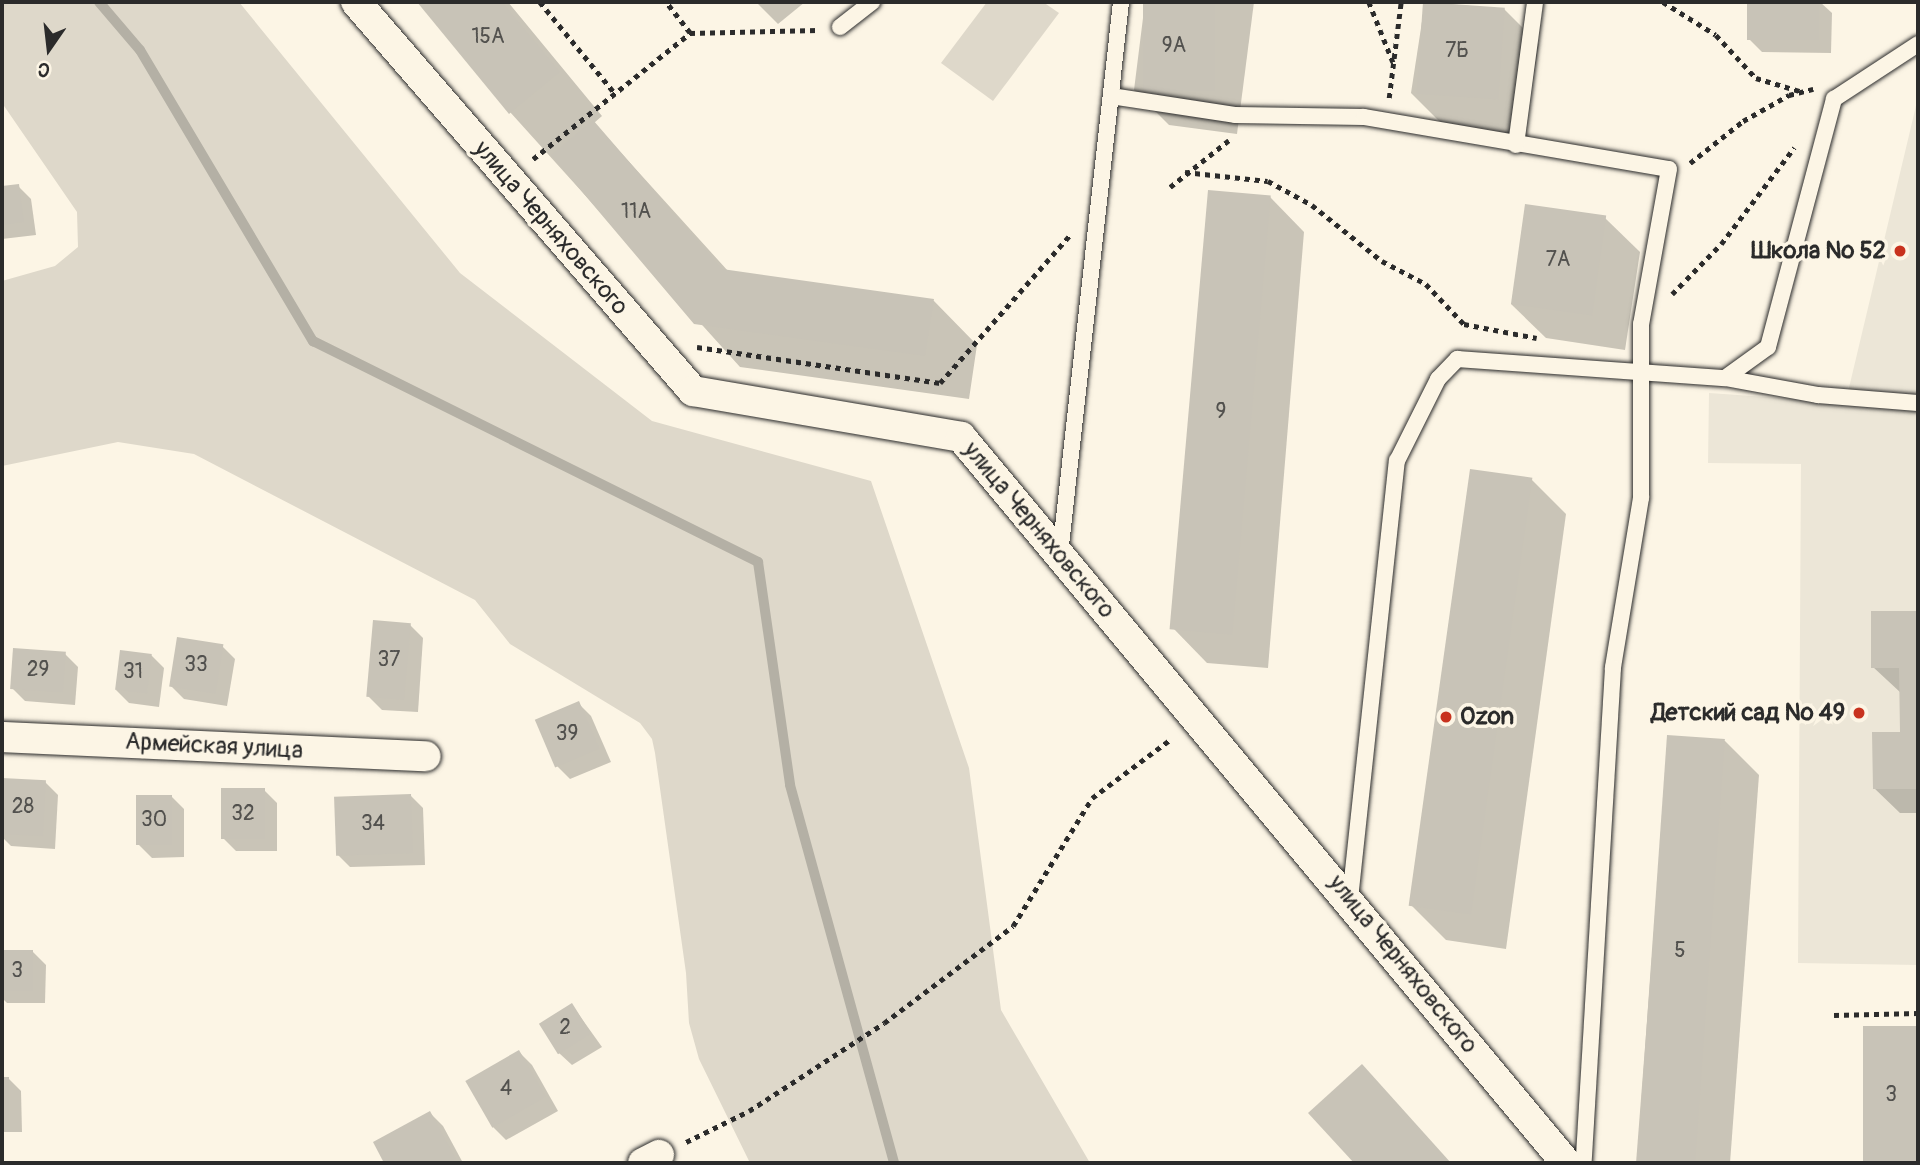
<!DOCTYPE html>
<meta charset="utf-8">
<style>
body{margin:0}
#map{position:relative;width:1920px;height:1165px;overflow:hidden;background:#fcf5e5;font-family:Pangolin,sans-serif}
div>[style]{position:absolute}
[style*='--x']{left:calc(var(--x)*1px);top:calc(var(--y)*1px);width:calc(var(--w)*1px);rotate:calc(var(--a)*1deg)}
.built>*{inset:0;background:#ece6d7}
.green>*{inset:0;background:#ded8ca}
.shadow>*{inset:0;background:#0003;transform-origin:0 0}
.stream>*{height:10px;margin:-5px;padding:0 5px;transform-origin:5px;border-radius:5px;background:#b4b0a5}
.building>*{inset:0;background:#c8c3b7;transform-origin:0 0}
.path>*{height:4.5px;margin-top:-2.25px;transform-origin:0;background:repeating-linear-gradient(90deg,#2b2b2b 0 5px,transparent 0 10px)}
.roads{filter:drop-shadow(0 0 2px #2b2b2b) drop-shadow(0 0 2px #2b2b2b)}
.lane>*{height:16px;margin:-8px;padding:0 8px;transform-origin:8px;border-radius:8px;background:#fcf5e5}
.street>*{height:30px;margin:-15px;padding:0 15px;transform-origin:15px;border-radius:15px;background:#fcf5e5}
.dots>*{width:19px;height:19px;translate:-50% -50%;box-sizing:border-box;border:4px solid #fcf5e5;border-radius:50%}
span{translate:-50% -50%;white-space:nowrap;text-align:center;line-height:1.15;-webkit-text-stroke:7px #fcf5e5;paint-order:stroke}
.number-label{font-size:21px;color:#52514e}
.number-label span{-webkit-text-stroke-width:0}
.street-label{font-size:24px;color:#2b2b2b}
.poi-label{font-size:24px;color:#2b2b2b;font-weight:700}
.right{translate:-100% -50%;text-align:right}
.left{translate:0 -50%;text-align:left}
.frame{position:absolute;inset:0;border:4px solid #2b2b2b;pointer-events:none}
.north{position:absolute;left:14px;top:14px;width:70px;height:70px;-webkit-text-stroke:5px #fcf5e5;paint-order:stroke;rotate:194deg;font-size:19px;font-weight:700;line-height:28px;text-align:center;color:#2b2b2b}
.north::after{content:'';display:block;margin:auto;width:24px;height:32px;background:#2b2b2b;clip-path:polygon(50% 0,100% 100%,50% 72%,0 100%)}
</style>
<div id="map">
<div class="built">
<div style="clip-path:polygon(1918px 96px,1918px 398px,1848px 392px,1915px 110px)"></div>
<div style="clip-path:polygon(1709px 393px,1918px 408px,1918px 965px,1798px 963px,1801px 464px,1708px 463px)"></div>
</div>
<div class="green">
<div style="clip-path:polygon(2px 2px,239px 2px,460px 273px,652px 421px,871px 481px,969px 768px,1001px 1010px,1090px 1163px,750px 1163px,699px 1059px,689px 1023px,686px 973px,655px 753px,652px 739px,640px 723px,510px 644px,475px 600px,194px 454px,118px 442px,2px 466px,2px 281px,55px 266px,78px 247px,77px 212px,2px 103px)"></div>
<div style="clip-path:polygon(987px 2px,1043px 2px,1059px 13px,993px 101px,941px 63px)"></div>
</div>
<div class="shadow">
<div style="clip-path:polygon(420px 2px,508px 2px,602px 116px,594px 123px,728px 271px,934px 301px,977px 345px,969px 399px,740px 367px,510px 112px)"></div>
<div style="clip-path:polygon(756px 2px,805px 2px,778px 24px)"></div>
<div style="clip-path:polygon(1145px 2px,1254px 2px,1237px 134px,1169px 125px,1134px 90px)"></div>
<div style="clip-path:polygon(1425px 2px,1504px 9px,1539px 44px,1523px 140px,1445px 127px,1411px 93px)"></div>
<div style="clip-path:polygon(1749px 2px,1820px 2px,1832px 13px,1831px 53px,1762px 52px,1749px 39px)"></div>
<div style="clip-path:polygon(18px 186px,31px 199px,36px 235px,2px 239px,2px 188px)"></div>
<div style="clip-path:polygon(1270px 197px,1304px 232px,1268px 668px,1207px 663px,1173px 628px)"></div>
<div style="clip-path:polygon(1605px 218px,1640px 252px,1625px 350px,1546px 338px,1511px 304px)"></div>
<div style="clip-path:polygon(1531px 479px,1566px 514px,1506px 949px,1446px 940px,1411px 905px)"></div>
<div style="clip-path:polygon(1918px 612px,1918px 813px,1900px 813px,1874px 788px,1902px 733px,1901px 693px,1873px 667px,1872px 613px)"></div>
<div style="clip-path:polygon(410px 625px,423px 638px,418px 712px,382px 710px,369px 697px)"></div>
<div style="clip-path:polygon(222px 646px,235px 659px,227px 706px,184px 699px,171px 686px)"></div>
<div style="clip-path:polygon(65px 654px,78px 667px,75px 705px,25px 701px,12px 688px)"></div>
<div style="clip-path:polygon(151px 655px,164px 668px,159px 707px,129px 703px,116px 690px)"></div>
<div style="clip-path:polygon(578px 703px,591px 716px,611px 762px,570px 779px,557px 766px)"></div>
<div style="clip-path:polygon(1669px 737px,1725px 741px,1759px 775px,1730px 1163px,1636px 1163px)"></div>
<div style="clip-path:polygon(2px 779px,45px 782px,58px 795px,55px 849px,11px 846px,2px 837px)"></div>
<div style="clip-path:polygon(264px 790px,277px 803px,277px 851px,236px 851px,223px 838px)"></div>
<div style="clip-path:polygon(410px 795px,423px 808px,425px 865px,350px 867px,337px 854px)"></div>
<div style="clip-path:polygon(171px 796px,184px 809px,184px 857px,152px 858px,139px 845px)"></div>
<div style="clip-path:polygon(2px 952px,33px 952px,46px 965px,45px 1003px,7px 1003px,2px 998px)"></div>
<div style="clip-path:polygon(572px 1005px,602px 1047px,572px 1065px,559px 1053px)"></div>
<div style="left:1918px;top:1027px;width:136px;height:53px;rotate:90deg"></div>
<div style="clip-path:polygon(519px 1052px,532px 1065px,558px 1111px,506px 1140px,493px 1127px)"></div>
<div style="clip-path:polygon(8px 1078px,21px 1091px,22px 1132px,2px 1132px,2px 1079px)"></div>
<div style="clip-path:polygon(430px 1113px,443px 1126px,463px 1163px,386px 1163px,375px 1143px)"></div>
</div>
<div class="stream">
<div style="--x:99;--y:2;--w:63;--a:49.5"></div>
<div style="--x:140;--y:50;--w:339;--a:59.3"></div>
<div style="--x:313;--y:341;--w:497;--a:26.4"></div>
<div style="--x:758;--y:562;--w:225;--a:81.8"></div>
<div style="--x:790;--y:785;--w:392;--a:74.6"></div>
</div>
<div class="building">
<div style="clip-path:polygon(417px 2px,502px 2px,560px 72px,509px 114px)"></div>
<div style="left:1143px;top:2px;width:72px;height:89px"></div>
<div style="left:1423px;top:2px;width:82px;height:92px;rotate:4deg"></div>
<div style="left:1747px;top:2px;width:72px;height:38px"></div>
<div style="clip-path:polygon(593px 120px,722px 269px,934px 299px,925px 356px,694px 324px,551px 155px)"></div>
<div style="clip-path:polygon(19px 184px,24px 222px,2px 225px,2px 186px)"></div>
<div style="left:1208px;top:190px;width:63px;height:441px;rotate:5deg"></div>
<div style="left:1525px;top:204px;width:82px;height:101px;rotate:8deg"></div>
<div style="left:1470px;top:469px;width:63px;height:441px;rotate:8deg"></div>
<div style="clip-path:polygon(1871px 611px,1918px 611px,1918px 789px,1873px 789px,1872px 732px,1900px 732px,1899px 668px,1871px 668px)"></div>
<div style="left:373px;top:620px;width:38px;height:77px;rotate:5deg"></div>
<div style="left:177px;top:637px;width:47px;height:50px;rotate:9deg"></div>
<div style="left:13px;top:648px;width:53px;height:41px;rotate:4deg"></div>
<div style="left:120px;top:650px;width:32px;height:40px;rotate:7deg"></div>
<div style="left:579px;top:701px;width:52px;height:48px;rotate:67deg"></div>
<div style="left:1667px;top:735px;width:58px;height:429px;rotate:4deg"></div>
<div style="left:2px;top:778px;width:44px;height:56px;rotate:3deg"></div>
<div style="left:221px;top:788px;width:44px;height:51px"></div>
<div style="left:411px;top:794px;width:59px;height:77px;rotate:88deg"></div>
<div style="left:136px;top:795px;width:36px;height:50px"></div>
<div style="left:33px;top:950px;width:41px;height:31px;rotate:90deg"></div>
<div style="left:572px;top:1003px;width:36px;height:39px;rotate:58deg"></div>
<div style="left:1863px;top:1026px;width:55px;height:137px"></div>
<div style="left:519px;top:1050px;width:54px;height:62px;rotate:60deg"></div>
<div style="clip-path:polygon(1362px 1064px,1451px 1163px,1354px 1163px,1308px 1113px)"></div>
<div style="left:2px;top:1077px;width:7px;height:43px"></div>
<div style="clip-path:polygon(430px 1111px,456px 1159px,448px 1163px,384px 1163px,373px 1142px)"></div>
</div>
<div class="path">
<div style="--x:540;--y:2;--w:117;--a:50.6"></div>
<div style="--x:1369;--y:2;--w:65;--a:68.2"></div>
<div style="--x:1663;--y:2;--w:62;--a:31.9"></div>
<div style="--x:1716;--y:35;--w:59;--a:47.1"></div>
<div style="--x:1756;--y:78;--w:46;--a:16.5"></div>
<div style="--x:690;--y:33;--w:129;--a:-1.3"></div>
<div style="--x:1389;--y:98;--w:97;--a:-82.9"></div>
<div style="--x:533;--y:159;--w:201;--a:-38.7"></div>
<div style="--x:690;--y:33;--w:39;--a:-128"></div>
<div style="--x:1690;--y:163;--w:68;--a:-38.4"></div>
<div style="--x:1743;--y:121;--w:53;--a:-29.5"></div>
<div style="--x:1789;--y:95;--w:25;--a:-14"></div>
<div style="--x:1185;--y:172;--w:83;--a:6.2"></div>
<div style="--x:1268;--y:181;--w:50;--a:28.6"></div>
<div style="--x:1312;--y:205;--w:90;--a:38.7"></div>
<div style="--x:1382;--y:261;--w:50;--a:27.6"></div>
<div style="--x:1426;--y:284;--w:55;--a:46.5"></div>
<div style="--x:1464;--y:324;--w:74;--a:10.9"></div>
<div style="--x:1170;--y:187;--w:75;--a:-38.5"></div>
<div style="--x:1672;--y:294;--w:70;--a:-45.6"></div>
<div style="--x:1721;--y:244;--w:121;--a:-52.8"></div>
<div style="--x:697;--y:347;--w:246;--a:8.4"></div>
<div style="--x:940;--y:383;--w:198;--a:-48.7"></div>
<div style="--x:1834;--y:1015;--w:84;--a:-1.4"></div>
<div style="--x:686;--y:1142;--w:70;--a:-26.2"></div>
<div style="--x:749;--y:1111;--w:161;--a:-33.1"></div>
<div style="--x:884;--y:1023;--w:161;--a:-36.9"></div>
<div style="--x:1013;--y:926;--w:150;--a:-58.3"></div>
<div style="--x:1092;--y:798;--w:99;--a:-36.8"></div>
</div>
<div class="roads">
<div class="lane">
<div style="--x:840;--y:27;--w:41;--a:-38"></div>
<div style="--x:1111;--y:96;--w:125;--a:8.7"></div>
<div style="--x:1235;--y:115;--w:129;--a:0.9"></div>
<div style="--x:1364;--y:117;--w:309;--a:9.7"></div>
<div style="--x:1669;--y:169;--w:158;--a:100.2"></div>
<div style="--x:1641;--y:324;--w:174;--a:90"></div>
<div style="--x:1641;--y:498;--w:172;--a:99.4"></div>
<div style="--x:1613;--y:668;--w:496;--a:93.4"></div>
<div style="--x:1516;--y:145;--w:144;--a:-82.4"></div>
<div style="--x:1725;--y:378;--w:95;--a:10.4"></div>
<div style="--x:1818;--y:395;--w:100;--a:4.6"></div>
<div style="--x:1060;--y:554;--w:555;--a:-83.69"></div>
<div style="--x:1350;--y:899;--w:441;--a:-83.9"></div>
<div style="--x:1397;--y:461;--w:92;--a:-63.4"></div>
<div style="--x:1438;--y:379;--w:28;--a:-46"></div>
<div style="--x:1457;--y:359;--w:269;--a:4.1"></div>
<div style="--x:1725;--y:378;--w:53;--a:-35.8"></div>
<div style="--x:1768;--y:347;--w:257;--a:-75.1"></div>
<div style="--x:1834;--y:99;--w:100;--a:-33.2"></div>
</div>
<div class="street">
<div style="--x:356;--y:2;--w:515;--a:49.1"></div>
<div style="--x:693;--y:391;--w:272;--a:9.7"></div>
<div style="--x:961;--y:437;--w:945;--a:50.19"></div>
<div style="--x:2;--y:737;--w:424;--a:2.6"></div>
<div style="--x:643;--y:1163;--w:18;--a:-27"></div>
</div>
</div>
<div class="dots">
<div style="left:1900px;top:251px;background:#c8321e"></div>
<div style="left:1859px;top:713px;background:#c8321e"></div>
<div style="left:1446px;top:717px;background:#c8321e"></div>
</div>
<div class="number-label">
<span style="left:488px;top:37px">15А</span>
<span style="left:1174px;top:46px">9А</span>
<span style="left:1457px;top:51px">7Б</span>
<span style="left:636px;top:212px">11А</span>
<span style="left:1558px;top:260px">7А</span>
<span style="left:1221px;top:412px">9</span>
<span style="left:389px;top:660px">37</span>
<span style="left:196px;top:665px">33</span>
<span style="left:38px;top:670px">29</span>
<span style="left:133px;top:672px">31</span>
<span style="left:567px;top:734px">39</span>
<span style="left:23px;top:807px">28</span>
<span style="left:243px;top:814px">32</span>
<span style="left:154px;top:820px">30</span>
<span style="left:373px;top:824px">34</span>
<span style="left:1680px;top:951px">5</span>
<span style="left:17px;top:971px">3</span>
<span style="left:565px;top:1028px">2</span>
<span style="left:506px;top:1089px">4</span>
<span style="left:1891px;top:1095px">3</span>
</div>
<div class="street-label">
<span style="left:551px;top:228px;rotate:49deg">улица Черняховского</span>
<span style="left:1039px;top:530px;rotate:50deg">улица Черняховского</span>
<span style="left:214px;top:746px;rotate:3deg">Армейская улица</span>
<span style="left:1403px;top:964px;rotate:51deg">улица Черняховского</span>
</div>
<div class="poi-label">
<span class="right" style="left:1886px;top:251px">Школа № 52</span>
<span class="right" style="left:1845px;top:713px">Детский сад № 49</span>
<span class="left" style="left:1460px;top:717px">Ozon</span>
</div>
<div class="frame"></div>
<div class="north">С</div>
</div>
